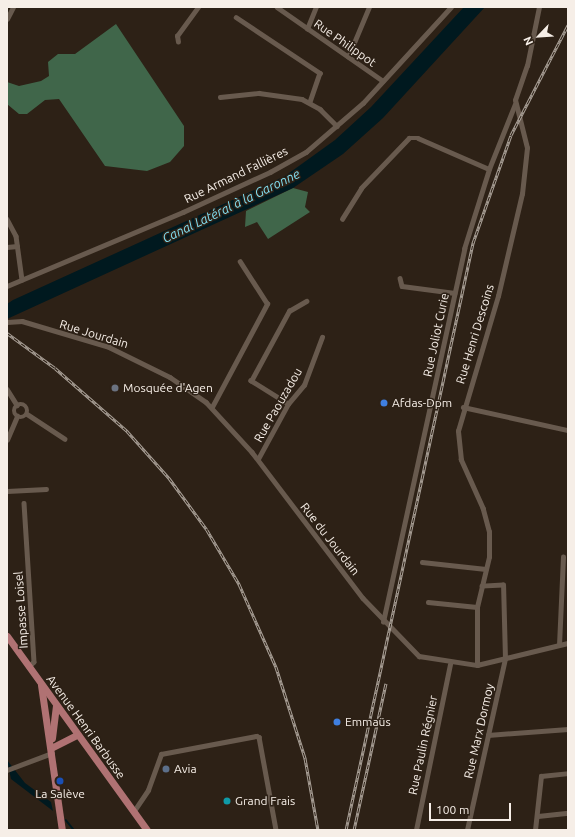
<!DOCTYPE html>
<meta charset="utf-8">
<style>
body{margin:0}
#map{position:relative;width:575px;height:837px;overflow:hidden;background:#2d2116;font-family:Ubuntu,sans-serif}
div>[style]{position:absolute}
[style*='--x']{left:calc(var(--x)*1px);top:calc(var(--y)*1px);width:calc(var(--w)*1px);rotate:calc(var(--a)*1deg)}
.forest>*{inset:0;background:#40664a}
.water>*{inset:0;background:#00191f}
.stream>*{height:1.5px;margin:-0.75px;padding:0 0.75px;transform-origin:0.75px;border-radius:0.75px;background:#00191f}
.minor>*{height:4.5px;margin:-2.25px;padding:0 2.25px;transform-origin:2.25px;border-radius:2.25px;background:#685a4e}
.minor>.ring{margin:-2.25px;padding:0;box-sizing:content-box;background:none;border:4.5px solid #685a4e;border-radius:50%}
.primary>*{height:7px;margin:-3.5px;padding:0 3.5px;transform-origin:3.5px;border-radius:3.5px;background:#b07273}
.rail>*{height:3px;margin-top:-1.5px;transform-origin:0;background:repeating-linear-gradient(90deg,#2d2116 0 4.5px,#aba299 0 9px);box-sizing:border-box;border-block:1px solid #aba299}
.dots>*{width:11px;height:11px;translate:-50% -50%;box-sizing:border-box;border:2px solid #2d2116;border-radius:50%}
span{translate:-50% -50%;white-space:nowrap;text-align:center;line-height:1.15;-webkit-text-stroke:3px #2d2116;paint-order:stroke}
.street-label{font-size:12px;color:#f6eee7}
.poi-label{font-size:12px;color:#f6eee7}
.left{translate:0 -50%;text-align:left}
.water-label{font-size:13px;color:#81dff2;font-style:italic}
.frame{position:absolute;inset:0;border:8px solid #f6eee7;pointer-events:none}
.north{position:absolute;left:519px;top:16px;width:40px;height:40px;-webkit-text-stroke:3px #2d2116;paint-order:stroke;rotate:245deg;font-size:11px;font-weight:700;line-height:16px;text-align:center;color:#f6eee7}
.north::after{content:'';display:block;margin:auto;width:14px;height:18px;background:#f6eee7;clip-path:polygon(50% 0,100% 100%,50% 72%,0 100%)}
.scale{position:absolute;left:429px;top:803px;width:82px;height:18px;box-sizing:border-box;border:2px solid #f6eee7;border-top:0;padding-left:5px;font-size:12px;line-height:14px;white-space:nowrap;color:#f6eee7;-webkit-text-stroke:3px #2d2116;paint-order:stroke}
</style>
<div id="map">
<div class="forest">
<div style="clip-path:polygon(116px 24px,184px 126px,184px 146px,170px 162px,147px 171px,105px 166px,59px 99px,45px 100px,27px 114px,19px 114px,7px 104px,7px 82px,19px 86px,41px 81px,49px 76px,48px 62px,58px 54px,75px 54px)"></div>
<div style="clip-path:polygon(293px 188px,308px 192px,305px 207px,310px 212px,268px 239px,257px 222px,245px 227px,246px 211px)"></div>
</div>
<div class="water">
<div style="clip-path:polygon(464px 7px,485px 7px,383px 118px,343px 154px,293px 188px,7px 319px,7px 304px,13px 300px,285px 176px,335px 140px,371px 107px)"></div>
<div style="clip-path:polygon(7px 760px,25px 783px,51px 802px,53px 811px,11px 779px)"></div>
</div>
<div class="stream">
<div style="--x:66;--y:820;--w:13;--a:51"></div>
</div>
<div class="minor">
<div style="--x:277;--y:7;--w:129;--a:34.9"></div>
<div style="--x:236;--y:17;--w:101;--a:33.7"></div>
<div style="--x:320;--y:73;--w:31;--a:109"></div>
<div style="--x:7;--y:19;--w:13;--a:-63"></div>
<div style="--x:307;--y:29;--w:24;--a:-68"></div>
<div style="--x:178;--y:42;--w:6;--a:-99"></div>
<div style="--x:177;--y:36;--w:36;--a:-54"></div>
<div style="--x:348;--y:57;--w:54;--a:-67.2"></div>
<div style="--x:220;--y:97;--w:39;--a:-6"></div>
<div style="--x:259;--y:93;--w:43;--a:7.9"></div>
<div style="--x:302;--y:99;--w:21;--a:29"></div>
<div style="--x:320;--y:109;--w:24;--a:45"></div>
<div style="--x:7;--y:219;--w:19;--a:62"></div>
<div style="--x:16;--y:236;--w:44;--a:82.2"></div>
<div style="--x:342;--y:219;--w:36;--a:-58"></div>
<div style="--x:361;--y:188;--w:69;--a:-46.2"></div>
<div style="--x:409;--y:138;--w:9;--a:0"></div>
<div style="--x:418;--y:138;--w:77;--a:23.6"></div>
<div style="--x:7;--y:247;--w:10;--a:-6"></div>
<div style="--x:400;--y:278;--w:8;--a:76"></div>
<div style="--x:402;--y:286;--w:53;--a:7.5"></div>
<div style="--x:7;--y:286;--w:191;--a:-22.8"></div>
<div style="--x:183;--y:212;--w:96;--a:-24.7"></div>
<div style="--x:270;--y:172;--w:41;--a:-29.1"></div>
<div style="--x:306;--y:152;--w:75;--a:-40.7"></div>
<div style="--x:363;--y:103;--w:130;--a:-47.5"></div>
<div style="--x:7;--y:322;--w:15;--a:-4"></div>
<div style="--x:22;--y:321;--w:91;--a:16.6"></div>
<div style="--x:109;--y:347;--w:68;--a:26.2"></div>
<div style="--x:170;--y:377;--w:44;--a:34.8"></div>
<div style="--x:206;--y:402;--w:68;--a:47.4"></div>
<div style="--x:252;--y:452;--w:183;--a:52.8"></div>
<div style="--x:363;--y:598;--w:81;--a:46"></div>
<div style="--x:419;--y:656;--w:59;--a:8.8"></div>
<div style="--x:477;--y:665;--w:94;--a:-13.6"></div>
<div style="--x:7;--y:389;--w:19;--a:58"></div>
<div style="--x:288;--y:404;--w:44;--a:-148.1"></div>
<div style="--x:251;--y:381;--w:80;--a:-61.5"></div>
<div style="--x:289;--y:311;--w:20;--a:-30"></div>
<div class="ring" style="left:14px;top:404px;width:9.5px;height:9.5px"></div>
<div style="--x:212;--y:407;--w:117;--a:-61.9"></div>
<div style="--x:267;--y:304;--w:50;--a:-122.7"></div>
<div style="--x:463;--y:407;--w:107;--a:12.4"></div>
<div style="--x:27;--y:414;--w:45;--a:33.3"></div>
<div style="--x:7;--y:440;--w:26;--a:-67"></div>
<div style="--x:258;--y:459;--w:63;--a:-61.4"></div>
<div style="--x:288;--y:404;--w:25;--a:-50"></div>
<div style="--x:304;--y:385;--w:51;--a:-69.4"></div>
<div style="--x:7;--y:491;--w:39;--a:-3"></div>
<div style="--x:24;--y:503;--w:159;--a:86.4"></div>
<div style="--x:34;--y:662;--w:7;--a:135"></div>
<div style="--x:422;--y:562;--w:64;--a:6.2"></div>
<div style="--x:428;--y:602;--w:49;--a:5.8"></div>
<div style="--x:383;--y:622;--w:382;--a:-77.7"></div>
<div style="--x:464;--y:249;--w:84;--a:-72.6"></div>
<div style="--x:489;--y:169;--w:70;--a:-68.2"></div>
<div style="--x:559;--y:645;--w:88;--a:-87.4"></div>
<div style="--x:477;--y:665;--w:58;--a:-90"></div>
<div style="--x:477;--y:607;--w:51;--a:-76.5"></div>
<div style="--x:489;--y:557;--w:25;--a:-90"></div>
<div style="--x:489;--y:532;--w:24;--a:-105"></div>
<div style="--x:483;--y:509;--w:54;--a:-114.2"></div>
<div style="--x:461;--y:460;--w:29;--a:-96"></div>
<div style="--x:458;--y:431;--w:141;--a:-73.5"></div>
<div style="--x:498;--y:296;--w:105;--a:-76.8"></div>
<div style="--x:522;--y:194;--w:46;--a:-83.8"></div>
<div style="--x:527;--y:148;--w:49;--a:-104"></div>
<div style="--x:515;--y:100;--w:36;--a:-71"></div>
<div style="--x:527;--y:66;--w:60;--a:-78.5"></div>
<div style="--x:488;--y:735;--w:80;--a:-4.3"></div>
<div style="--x:7;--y:770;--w:48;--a:-20.7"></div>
<div style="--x:134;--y:811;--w:25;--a:-56"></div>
<div style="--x:148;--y:790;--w:38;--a:-70"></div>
<div style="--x:161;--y:754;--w:97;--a:-10.7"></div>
<div style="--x:256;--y:736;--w:3;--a:18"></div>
<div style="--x:259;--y:737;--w:95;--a:79.6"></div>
<div style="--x:538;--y:816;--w:30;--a:-6"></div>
<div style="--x:416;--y:830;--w:169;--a:-78.4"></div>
<div style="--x:467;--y:830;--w:175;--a:-77.5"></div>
<div style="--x:505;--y:659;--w:74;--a:-91.5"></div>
<div style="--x:503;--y:585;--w:21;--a:177"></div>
<div style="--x:535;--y:830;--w:54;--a:-83.7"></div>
<div style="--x:541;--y:776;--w:27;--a:-6"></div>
</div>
<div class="primary">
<div style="--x:7;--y:636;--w:239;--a:54.2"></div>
<div style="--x:41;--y:685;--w:147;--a:81.8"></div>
<div style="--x:52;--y:738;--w:32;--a:-83"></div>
<div style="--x:51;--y:748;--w:29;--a:-27"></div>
</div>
<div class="rail">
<div style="--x:7;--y:333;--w:59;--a:36.1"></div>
<div style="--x:55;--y:368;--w:96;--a:41.2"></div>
<div style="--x:127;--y:431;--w:63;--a:48.2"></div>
<div style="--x:169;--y:478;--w:64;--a:53.8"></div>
<div style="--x:207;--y:530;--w:63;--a:59.3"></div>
<div style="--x:239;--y:584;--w:91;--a:66"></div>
<div style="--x:276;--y:667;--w:96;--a:72.3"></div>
<div style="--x:305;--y:758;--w:73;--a:79.8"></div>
<div style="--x:346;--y:830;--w:601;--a:-77.79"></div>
<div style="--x:473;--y:243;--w:114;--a:-70.6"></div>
<div style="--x:511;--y:135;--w:124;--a:-62.6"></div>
<div style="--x:354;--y:830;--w:150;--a:-77.7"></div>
</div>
<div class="dots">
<div style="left:115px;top:388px;background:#6b7280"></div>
<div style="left:384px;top:403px;background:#3f7fe0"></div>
<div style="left:337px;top:722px;background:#3f7fe0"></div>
<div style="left:166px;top:769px;background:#5c6f8a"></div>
<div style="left:60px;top:781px;background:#1a4fb4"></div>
<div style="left:227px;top:801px;background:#0f9aa8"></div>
</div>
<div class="street-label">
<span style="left:345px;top:43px;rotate:35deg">Rue Philippot</span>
<span style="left:236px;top:175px;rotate:-26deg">Rue Armand Fallières</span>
<span style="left:94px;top:334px;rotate:17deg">Rue Jourdain</span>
<span style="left:475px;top:334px;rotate:-73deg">Rue Henri Descoins</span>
<span style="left:436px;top:335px;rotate:-78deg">Rue Joliot Curie</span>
<span style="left:278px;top:405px;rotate:-60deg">Rue Paouzadou</span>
<span style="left:330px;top:539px;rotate:52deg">Rue du Jourdain</span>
<span style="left:21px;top:610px;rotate:-94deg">Impasse Loisel</span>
<span style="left:86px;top:727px;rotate:54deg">Avenue Henri Barbusse</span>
<span style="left:479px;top:731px;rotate:-77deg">Rue Marx Dormoy</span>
<span style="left:423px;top:745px;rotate:-78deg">Rue Paulin Régnier</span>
</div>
<div class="poi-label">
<span class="left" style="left:123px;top:388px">Mosquée d'Agen</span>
<span class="left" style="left:392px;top:403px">Afdas-Dpm</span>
<span class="left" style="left:345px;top:722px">Emmaüs</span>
<span class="left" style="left:174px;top:769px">Avia</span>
<span style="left:60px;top:794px">La Salève</span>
<span class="left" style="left:235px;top:801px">Grand Frais</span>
</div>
<div class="water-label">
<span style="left:231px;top:206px;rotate:-26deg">Canal Latéral à la Garonne</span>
</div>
<div class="frame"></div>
<div class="north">N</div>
<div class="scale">100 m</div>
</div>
